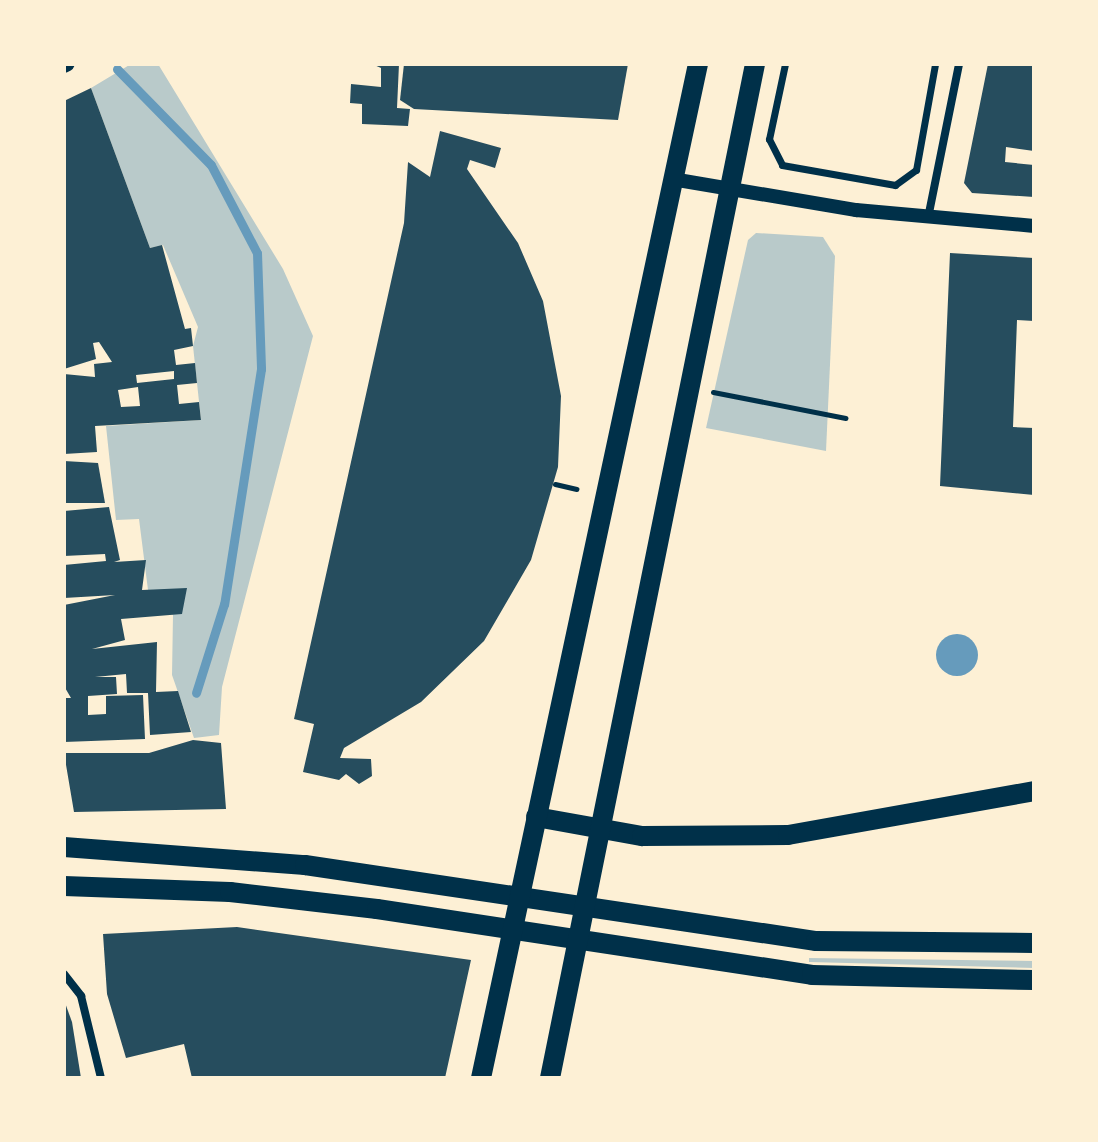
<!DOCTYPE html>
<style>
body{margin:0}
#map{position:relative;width:1098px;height:1142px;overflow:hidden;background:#fdf0d5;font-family:"Times New Roman",serif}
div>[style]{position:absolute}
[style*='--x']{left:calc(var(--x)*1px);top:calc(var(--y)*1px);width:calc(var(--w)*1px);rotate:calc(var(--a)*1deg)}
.green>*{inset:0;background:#b9caca}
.water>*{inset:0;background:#669bbc}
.round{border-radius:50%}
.stream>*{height:9px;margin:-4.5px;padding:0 4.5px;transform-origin:4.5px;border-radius:4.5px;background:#669bbc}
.building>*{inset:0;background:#264d5e}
.path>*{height:5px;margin:-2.5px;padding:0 2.5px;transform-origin:2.5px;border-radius:2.5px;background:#003049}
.pedestrian>*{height:7px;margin:-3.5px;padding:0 3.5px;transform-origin:3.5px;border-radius:3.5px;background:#003049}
.minor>*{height:8px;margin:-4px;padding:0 4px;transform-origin:4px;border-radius:4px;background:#003049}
.tertiary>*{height:14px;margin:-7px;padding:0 7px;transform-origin:7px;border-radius:7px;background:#003049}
.primary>*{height:20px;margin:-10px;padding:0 10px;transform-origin:10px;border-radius:10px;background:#003049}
span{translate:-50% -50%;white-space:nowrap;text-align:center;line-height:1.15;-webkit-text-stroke:8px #fdf0d5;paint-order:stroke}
.frame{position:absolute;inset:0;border:66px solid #fdf0d5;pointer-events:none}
</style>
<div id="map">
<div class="green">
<div style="clip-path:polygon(131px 64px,158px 64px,283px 269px,313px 336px,222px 687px,219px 735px,194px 738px,172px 675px,173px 615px,148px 590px,139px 519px,116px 520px,106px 426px,201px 420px,193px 346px,198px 327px,163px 245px,150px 248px,91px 88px)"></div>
<div style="clip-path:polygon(756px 233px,823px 237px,835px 256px,826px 451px,706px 428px,748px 240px)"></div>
<div style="clip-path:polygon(809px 958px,1034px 961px,1034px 968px,809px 962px)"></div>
</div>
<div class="water">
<div class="round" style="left:936px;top:634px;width:42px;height:42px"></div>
</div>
<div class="stream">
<div style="--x:117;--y:69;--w:134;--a:45.6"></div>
<div style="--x:211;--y:165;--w:99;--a:62.4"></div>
<div style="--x:257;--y:253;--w:116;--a:88"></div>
<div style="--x:261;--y:369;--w:238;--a:98.9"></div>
<div style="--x:224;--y:604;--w:93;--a:107.5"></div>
</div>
<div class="building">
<div style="clip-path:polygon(372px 64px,399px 64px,397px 108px,410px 109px,408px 126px,362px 124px,362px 104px,350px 103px,351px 84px,381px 87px,381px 68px)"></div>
<div style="clip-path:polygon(404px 64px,628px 64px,618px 120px,414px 109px,400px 100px)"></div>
<div style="clip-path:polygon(988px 64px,1034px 64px,1034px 151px,1006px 147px,1005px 162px,1034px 165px,1034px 197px,972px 193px,964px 183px)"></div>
<div style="clip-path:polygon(evenodd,91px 88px,150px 248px,162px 245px,185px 329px,191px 328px,193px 346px,174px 350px,176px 365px,195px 363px,197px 383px,177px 385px,179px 404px,199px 402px,201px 420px,95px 426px,97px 452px,64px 454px,64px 374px,95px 377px,94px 364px,112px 362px,99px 342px,93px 343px,96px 359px,64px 369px,64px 101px,91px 88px,174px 371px,174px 379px,137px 383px,136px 375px,174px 371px,91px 88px,138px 387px,140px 406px,121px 407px,118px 390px,138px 387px)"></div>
<div style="clip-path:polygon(440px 131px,501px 148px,495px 168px,470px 160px,467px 169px,518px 243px,543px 301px,561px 396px,558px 467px,531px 560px,484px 641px,421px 702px,344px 748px,340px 758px,371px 759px,372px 776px,359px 784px,346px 774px,339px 780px,303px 772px,314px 724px,294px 719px,404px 223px,408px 162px,430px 177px)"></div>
<div style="clip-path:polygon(950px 253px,1034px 258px,1034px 321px,1017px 320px,1013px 427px,1034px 428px,1034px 495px,940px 486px)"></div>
<div style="clip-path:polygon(64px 461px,98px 463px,105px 503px,64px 503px)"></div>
<div style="clip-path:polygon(109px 507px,120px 560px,114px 562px,146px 560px,142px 590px,187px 588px,182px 614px,121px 619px,125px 640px,92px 649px,157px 642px,156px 692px,178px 691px,191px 732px,150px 735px,148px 693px,127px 693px,126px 674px,95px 677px,116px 677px,117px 694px,88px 696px,88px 715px,106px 714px,106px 696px,143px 695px,145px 739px,64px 742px,64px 698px,71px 698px,64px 686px,64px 605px,115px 595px,64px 598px,64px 565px,106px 561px,105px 554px,64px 556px,64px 511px)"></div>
<div style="clip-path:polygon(193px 740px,221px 743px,226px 809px,74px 812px,64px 753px,149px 753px)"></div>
<div style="clip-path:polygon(237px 927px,471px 960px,445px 1078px,192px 1078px,184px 1044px,126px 1058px,107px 994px,103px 934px)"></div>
<div style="clip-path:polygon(64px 1000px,72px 1022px,81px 1078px,64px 1078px)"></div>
</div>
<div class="path">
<div style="--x:713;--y:392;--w:135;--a:11.1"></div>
<div style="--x:555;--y:484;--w:22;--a:13"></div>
</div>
<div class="pedestrian">
<div style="--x:785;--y:64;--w:77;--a:102"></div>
<div style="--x:769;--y:139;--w:29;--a:63"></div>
<div style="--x:782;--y:165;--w:115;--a:10"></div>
<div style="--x:895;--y:185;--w:26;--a:-36"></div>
<div style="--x:916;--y:170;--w:108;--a:-79.8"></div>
</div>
<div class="minor">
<div style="--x:928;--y:218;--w:157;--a:-78.6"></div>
<div style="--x:64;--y:974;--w:28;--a:52"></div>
<div style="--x:81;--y:996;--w:84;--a:76.3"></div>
</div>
<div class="tertiary">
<div style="--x:64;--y:66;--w:4;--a:-27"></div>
<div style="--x:672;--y:179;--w:187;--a:9.6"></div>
<div style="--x:856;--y:210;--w:179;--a:5.1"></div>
</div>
<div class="primary">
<div style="--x:536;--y:817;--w:108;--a:10.2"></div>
<div style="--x:642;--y:836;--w:146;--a:-0.4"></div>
<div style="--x:788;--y:835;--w:250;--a:-10.1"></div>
<div style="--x:64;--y:847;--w:242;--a:4.3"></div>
<div style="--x:305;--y:865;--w:517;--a:8.46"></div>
<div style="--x:816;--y:941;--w:218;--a:0.5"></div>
<div style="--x:64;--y:886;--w:166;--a:2.1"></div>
<div style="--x:230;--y:892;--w:148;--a:6.6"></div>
<div style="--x:377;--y:909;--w:440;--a:8.6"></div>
<div style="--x:812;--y:975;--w:222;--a:1.3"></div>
<div style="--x:481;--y:1078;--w:1037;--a:-77.92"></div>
<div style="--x:550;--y:1078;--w:1035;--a:-78.57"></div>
</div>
<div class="frame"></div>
</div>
